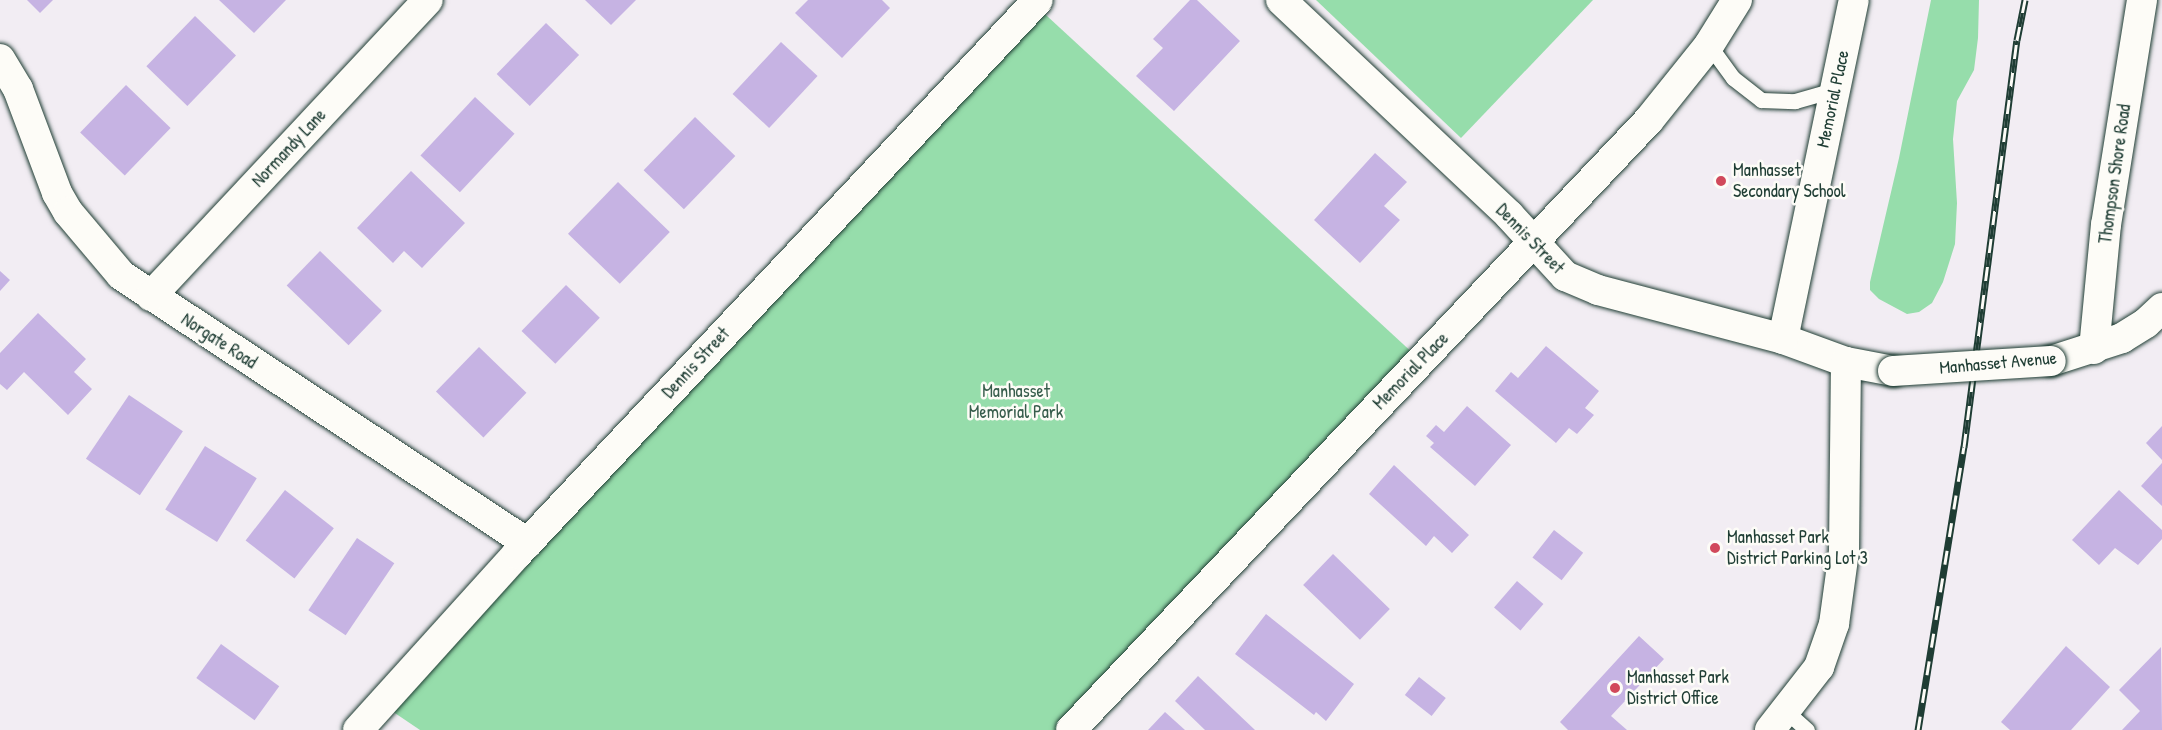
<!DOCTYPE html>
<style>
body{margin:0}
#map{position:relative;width:2162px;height:730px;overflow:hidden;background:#f2edf3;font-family:"Patrick Hand",sans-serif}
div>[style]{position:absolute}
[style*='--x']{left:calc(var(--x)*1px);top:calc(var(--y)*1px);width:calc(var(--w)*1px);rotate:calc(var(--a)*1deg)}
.green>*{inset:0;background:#96ddab}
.building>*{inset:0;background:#c6b3e3;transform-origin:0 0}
.roads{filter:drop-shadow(0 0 2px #1f3d34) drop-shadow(0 0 2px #1f3d34)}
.lane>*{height:15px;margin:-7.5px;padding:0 7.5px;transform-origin:7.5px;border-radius:7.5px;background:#fdfcf7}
.street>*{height:30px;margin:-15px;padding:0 15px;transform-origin:15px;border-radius:15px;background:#fdfcf7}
.rail>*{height:7px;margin-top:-3.5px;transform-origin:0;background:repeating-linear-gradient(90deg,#fdfcf7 0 14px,#1f3d34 0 28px);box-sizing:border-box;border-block:2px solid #1f3d34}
.bridges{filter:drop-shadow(0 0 2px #1f3d34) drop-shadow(0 0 2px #1f3d34)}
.street-bridge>*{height:30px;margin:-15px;padding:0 15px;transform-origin:15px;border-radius:15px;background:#fdfcf7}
.dots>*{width:16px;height:16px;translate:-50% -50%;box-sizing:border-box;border:3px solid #fdfcf7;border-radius:50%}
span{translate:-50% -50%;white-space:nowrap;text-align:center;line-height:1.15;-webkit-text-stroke:5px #fdfcf7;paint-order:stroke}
.street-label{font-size:18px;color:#1f3d34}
.poi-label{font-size:18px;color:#1f3d34}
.left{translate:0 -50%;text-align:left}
.park-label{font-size:18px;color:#375d4c}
</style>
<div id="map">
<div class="green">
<div style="clip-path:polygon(1316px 0,1593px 0,1461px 138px)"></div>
<div style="clip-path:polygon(1931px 0,1979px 0,1978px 38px,1974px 70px,1957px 101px,1953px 139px,1957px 203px,1955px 244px,1943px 282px,1932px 303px,1919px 312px,1907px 314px,1879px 299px,1870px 290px,1870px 282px,1899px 158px)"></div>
<div style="clip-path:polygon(1034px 4px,1416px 356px,1065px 730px,420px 730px,380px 703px)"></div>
</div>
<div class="building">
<div style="clip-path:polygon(27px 0,53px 0,40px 13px)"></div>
<div style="clip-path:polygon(219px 0,286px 0,254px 33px)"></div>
<div style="clip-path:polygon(585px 0,636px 0,611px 25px)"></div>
<div style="clip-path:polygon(808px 0,882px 0,890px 8px,842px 58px,795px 13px)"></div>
<div style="clip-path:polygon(1190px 0,1197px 0,1240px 41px,1174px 111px,1136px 76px,1163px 48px,1153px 39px)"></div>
<div style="left:195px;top:16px;width:57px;height:70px;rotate:44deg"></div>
<div style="left:546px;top:23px;width:46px;height:71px;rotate:44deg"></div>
<div style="left:781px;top:42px;width:50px;height:71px;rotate:43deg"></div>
<div style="left:126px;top:85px;width:62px;height:66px;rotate:44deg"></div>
<div style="left:475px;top:97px;width:54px;height:80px;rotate:43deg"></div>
<div style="left:695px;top:117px;width:56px;height:74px;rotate:44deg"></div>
<div style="clip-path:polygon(1375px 153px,1407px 182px,1384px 206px,1400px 220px,1360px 263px,1314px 220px)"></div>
<div style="clip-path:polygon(411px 171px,465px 223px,422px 268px,404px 251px,393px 263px,357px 228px)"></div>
<div style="left:618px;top:182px;width:72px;height:72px;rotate:44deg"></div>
<div style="left:320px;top:251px;width:86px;height:48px;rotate:44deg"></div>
<div style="clip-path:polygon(0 271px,10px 280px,0 291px)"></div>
<div style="left:566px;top:285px;width:47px;height:64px;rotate:44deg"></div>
<div style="clip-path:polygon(38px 313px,86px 359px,74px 372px,92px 389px,68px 415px,24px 372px,7px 390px,0 384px,0 353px)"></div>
<div style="clip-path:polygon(1546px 346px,1599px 391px,1585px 408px,1594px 415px,1577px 434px,1569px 428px,1556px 443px,1495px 391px,1511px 372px,1518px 378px)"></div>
<div style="left:479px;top:347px;width:66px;height:62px;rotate:44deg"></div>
<div style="left:129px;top:395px;width:65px;height:77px;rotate:34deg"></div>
<div style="clip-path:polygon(1467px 406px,1511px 445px,1475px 486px,1430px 447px,1434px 443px,1426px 436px,1436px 425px,1444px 432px)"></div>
<div style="clip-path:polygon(2162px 426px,2162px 460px,2146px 443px)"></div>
<div style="left:205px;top:446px;width:61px;height:75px;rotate:32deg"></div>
<div style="clip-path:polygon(2162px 463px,2162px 506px,2141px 486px)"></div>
<div style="clip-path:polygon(1394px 465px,1469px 535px,1452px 553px,1434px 536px,1426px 546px,1369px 494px)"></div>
<div style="left:285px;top:490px;width:62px;height:64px;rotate:38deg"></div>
<div style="clip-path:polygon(2119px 490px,2162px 530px,2162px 539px,2138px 565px,2115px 548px,2099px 565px,2072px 540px)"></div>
<div style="left:1554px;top:530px;width:37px;height:35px;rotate:38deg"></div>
<div style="left:357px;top:538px;width:45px;height:87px;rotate:34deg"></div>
<div style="left:1333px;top:554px;width:79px;height:43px;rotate:44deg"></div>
<div style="left:1517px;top:581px;width:35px;height:35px;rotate:41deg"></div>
<div style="clip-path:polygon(1266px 614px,1354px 684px,1326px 721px,1316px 712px,1314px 715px,1235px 654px)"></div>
<div style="clip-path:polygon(1639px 636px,1664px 659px,1611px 716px,1627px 730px,1568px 730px,1560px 722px)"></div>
<div style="left:221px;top:644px;width:72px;height:42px;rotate:36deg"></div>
<div style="clip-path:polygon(2066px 646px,2110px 687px,2071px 730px,2010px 730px,2001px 722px)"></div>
<div style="clip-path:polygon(2161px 647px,2162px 730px,2122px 730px,2140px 711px,2119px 690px)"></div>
<div style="clip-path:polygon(1198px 676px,1255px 730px,1205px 730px,1175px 701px)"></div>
<div style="left:1419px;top:677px;width:34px;height:23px;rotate:38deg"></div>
<div style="clip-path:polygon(1165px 712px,1185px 730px,1148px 730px)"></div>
</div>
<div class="roads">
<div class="lane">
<div style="--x:1709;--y:45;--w:41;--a:54"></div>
<div style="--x:1733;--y:78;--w:36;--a:38"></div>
<div style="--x:1761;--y:100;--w:34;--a:2"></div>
<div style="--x:1795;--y:101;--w:41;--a:-15.8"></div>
<div style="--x:1787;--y:712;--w:27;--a:42"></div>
</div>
<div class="street">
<div style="--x:1281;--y:0;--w:313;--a:43.3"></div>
<div style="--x:1509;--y:215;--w:83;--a:47.4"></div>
<div style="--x:1565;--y:276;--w:36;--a:23"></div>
<div style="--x:1598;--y:290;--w:191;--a:14.8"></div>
<div style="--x:1783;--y:339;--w:67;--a:20.1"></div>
<div style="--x:0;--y:59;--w:35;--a:59"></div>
<div style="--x:18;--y:89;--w:111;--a:69.4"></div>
<div style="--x:57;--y:193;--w:22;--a:60"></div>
<div style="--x:68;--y:212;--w:82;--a:49.9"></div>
<div style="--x:121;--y:275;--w:487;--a:33.4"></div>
<div style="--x:151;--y:296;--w:405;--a:-46.9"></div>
<div style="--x:1783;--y:339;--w:346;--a:-78.2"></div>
<div style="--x:2094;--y:349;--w:125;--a:-84.5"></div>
<div style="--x:2106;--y:225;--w:228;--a:-80.9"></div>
<div style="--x:2051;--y:361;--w:75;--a:-17.9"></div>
<div style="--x:2122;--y:338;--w:28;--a:-32"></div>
<div style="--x:2146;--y:323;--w:22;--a:-43"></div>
<div style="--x:358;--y:730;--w:237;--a:-47.9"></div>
<div style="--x:517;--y:554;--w:760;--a:-46.76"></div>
<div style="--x:1071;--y:730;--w:840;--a:-46.54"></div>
<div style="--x:1649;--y:120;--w:96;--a:-51.3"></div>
<div style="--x:1709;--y:45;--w:53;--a:-58.1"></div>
<div style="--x:1770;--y:730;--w:80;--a:-52.1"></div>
<div style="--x:1819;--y:667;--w:46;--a:-70.8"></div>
<div style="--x:1834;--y:624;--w:74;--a:-82.2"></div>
<div style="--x:1844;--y:551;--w:189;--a:-89.4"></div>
<div style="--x:1846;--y:362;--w:48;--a:10.8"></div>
</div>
</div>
<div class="rail">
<div style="--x:1918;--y:730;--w:287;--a:-80.8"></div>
<div style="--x:1964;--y:447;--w:410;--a:-82.6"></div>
<div style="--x:2017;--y:40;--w:41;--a:-78.7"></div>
</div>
<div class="bridges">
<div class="street-bridge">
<div style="--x:1893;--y:371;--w:158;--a:-3.6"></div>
</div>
</div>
<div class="dots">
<div style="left:1721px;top:181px;background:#d1495b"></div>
<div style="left:1715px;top:548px;background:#d1495b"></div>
<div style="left:1615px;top:688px;background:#d1495b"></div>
</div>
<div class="street-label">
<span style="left:1833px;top:99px;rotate:-78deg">Memorial Place</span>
<span style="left:289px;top:148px;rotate:-47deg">Normandy Lane</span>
<span style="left:2115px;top:174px;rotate:-82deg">Thompson Shore Road</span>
<span style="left:1530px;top:239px;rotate:46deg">Dennis Street</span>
<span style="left:219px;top:341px;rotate:33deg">Norgate Road</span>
<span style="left:696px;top:363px;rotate:-47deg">Dennis Street</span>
<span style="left:1998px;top:363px;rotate:-5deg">Manhasset Avenue</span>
<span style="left:1411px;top:371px;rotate:-46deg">Memorial Place</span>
</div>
<div class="poi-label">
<span class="left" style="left:1733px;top:181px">Manhasset<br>Secondary School</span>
<span class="left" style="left:1727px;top:548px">Manhasset Park<br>District Parking Lot 3</span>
<span class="left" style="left:1627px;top:688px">Manhasset Park<br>District Office</span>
</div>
<div class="park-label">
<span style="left:1016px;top:402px">Manhasset<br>Memorial Park</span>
</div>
</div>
